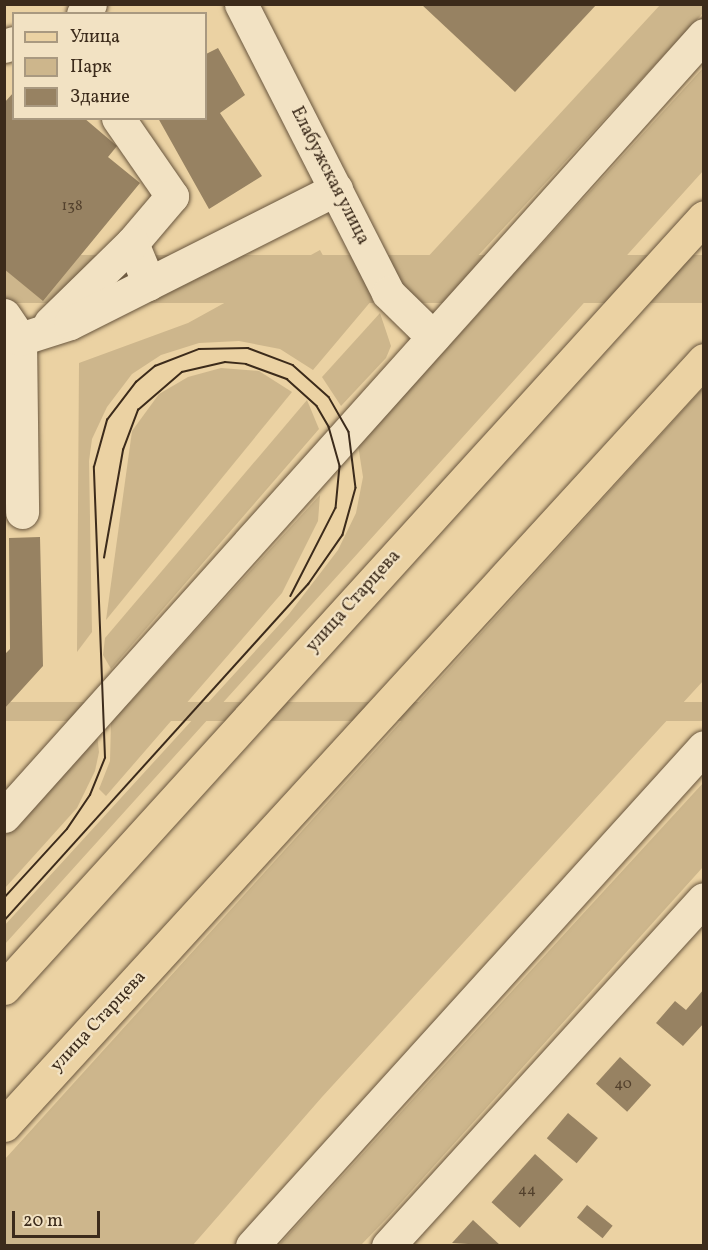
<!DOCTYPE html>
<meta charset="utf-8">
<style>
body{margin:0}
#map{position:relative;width:708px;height:1250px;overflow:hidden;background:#ebd2a3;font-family:Vollkorn,serif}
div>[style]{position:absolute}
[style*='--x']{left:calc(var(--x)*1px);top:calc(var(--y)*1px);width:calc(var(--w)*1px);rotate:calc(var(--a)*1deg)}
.green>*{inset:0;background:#cdb68c;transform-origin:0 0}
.building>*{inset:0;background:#978262;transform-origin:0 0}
.roads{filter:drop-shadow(0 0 2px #68553d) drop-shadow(0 0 2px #68553d)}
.minor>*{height:33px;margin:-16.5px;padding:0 16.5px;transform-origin:16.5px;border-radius:16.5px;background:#f2e2c3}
.major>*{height:33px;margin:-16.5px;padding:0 16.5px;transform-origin:16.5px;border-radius:16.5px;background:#ebd2a3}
.tram>*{height:1.5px;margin:-0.75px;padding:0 0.75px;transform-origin:0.75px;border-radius:0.75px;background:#3c2b1b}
span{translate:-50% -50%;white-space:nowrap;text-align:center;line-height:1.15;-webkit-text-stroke:4.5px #f2e2c3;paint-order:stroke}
.number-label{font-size:15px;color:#53412d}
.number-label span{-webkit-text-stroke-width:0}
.street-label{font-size:18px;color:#3c2b1b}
.frame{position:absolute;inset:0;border:6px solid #3c2b1b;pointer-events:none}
.legend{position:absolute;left:12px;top:12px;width:195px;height:108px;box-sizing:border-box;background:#f2e2c3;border:2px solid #a99980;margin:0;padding:8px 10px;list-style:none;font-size:18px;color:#3c2b1b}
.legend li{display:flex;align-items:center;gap:12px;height:30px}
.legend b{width:30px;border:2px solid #a99980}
.scale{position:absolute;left:12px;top:1211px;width:88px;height:27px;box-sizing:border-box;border:3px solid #3c2b1b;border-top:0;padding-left:8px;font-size:18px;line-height:21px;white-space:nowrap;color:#3c2b1b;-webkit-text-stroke:4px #f2e2c3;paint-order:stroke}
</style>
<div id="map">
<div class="green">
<div style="clip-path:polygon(660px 5px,703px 5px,703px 13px,435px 302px,416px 303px,401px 286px)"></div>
<div style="clip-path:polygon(703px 68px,703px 171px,5px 944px,4px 926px,289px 614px,338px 550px,356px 513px,363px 477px,358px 445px)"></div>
<div style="clip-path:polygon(320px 250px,345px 296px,360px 285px,372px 300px,313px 370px,280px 349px,239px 341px,199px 343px,161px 355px,132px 374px,107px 407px,92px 439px,89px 461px,92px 632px,77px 652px,79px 363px,188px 323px)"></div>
<div style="left:703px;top:255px;width:48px;height:1041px;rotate:90deg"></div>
<div style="clip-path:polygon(380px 313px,391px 346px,386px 358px,341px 406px,322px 377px)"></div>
<div style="clip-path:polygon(221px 368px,259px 371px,292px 392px,106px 620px,132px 431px,159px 394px,188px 377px)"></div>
<div style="clip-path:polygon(703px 388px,703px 681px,322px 1097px,193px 1245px,5px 1245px,5px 1159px)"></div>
<div style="clip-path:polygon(307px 400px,319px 429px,111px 669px,103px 655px,105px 638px)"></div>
<div style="clip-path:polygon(320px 495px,318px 521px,282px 593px,106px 796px,99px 789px,110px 761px,111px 723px)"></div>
<div style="left:703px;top:702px;width:19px;height:733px;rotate:90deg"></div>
<div style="clip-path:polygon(97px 734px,99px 752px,95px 771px,77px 808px,5px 888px,5px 836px)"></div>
<div style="clip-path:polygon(703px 783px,703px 867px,387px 1218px,361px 1245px,279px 1245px)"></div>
</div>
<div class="building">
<div style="clip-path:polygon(421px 4px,597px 4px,515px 92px)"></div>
<div style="clip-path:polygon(218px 48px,245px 95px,220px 113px,262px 176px,209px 209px,158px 118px,206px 118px,206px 54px)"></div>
<div style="clip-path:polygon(14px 92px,14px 118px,84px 118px,117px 146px,108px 157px,140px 183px,43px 301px,4px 269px,4px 103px)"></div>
<div style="clip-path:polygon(40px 537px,43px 666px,4px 709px,4px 655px,10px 649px,9px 538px)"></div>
<div style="clip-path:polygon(704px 989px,704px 1023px,683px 1046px,656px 1023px,675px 1001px,686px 1010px)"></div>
<div style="left:620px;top:1057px;width:42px;height:36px;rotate:42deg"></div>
<div style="left:568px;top:1113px;width:39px;height:33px;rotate:40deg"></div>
<div style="left:535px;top:1154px;width:38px;height:65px;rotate:42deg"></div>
<div style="left:587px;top:1205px;width:33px;height:16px;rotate:39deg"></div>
<div style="clip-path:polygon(473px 1220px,501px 1246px,452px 1243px)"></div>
</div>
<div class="roads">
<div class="minor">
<div style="--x:241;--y:4;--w:324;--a:63"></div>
<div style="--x:388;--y:293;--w:63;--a:44.4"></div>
<div style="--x:83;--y:14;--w:12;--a:-55"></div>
<div style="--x:4;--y:46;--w:10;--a:-17"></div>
<div style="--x:118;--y:118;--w:95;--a:55.3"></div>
<div style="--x:172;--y:196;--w:62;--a:130.4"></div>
<div style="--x:132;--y:243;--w:44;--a:67.5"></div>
<div style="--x:4;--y:315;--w:29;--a:56"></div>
<div style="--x:20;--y:339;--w:173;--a:89.3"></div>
<div style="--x:50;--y:323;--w:115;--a:-44.3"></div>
<div style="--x:20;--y:339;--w:52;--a:-17.7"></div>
<div style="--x:70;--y:323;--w:298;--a:-26.7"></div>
<div style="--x:4;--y:816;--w:1049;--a:-48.13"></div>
<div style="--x:252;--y:1246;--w:673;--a:-47.83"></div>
<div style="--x:388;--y:1246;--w:469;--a:-47.7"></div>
</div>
<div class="major">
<div style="--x:4;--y:988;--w:1041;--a:-47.76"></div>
<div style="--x:4;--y:1125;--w:1037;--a:-47.54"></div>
</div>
</div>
<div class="tram">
<div style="--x:104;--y:558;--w:110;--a:-80"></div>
<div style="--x:123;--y:450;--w:43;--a:-69.4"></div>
<div style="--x:138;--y:410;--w:58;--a:-40.8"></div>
<div style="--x:182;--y:372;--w:44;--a:-13.1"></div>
<div style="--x:225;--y:362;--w:21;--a:5"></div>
<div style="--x:246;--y:364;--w:44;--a:20.1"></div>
<div style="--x:287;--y:379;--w:40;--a:42"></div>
<div style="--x:317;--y:406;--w:24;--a:60"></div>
<div style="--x:329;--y:427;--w:41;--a:74.2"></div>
<div style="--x:340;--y:466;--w:42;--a:95.4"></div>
<div style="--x:336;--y:508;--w:99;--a:117.1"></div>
<div style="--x:4;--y:898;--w:93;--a:-47.6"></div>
<div style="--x:67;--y:829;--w:41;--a:-55.9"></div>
<div style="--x:90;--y:795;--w:40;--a:-68"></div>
<div style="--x:105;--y:758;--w:291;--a:-92.2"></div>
<div style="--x:94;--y:467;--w:49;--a:-74.5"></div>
<div style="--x:107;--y:420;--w:48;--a:-52.7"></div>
<div style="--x:136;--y:382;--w:25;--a:-40"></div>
<div style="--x:155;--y:366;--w:47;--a:-21.1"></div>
<div style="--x:199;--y:349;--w:49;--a:-1.2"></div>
<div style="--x:248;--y:348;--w:48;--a:20.7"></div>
<div style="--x:293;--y:365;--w:48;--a:41.6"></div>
<div style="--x:329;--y:397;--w:40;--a:60.3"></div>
<div style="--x:349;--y:432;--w:56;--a:82.9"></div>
<div style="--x:356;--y:488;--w:49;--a:105.5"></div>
<div style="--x:343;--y:535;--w:60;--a:124.8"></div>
<div style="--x:309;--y:584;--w:455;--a:132.1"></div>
</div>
<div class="number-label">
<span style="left:72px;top:207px">138</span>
<span style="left:623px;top:1085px">40</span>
<span style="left:527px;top:1191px">44</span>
</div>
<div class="street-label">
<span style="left:329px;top:176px;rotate:63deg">Елабужская улица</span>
<span style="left:354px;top:602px;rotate:-48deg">улица Старцева</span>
<span style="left:99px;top:1022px;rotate:-47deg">улица Старцева</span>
</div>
<div class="frame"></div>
<ul class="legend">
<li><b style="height:8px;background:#ebd2a3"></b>Улица</li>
<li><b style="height:16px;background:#cdb68c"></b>Парк</li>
<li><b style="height:16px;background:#978262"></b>Здание</li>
</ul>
<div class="scale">20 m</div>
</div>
